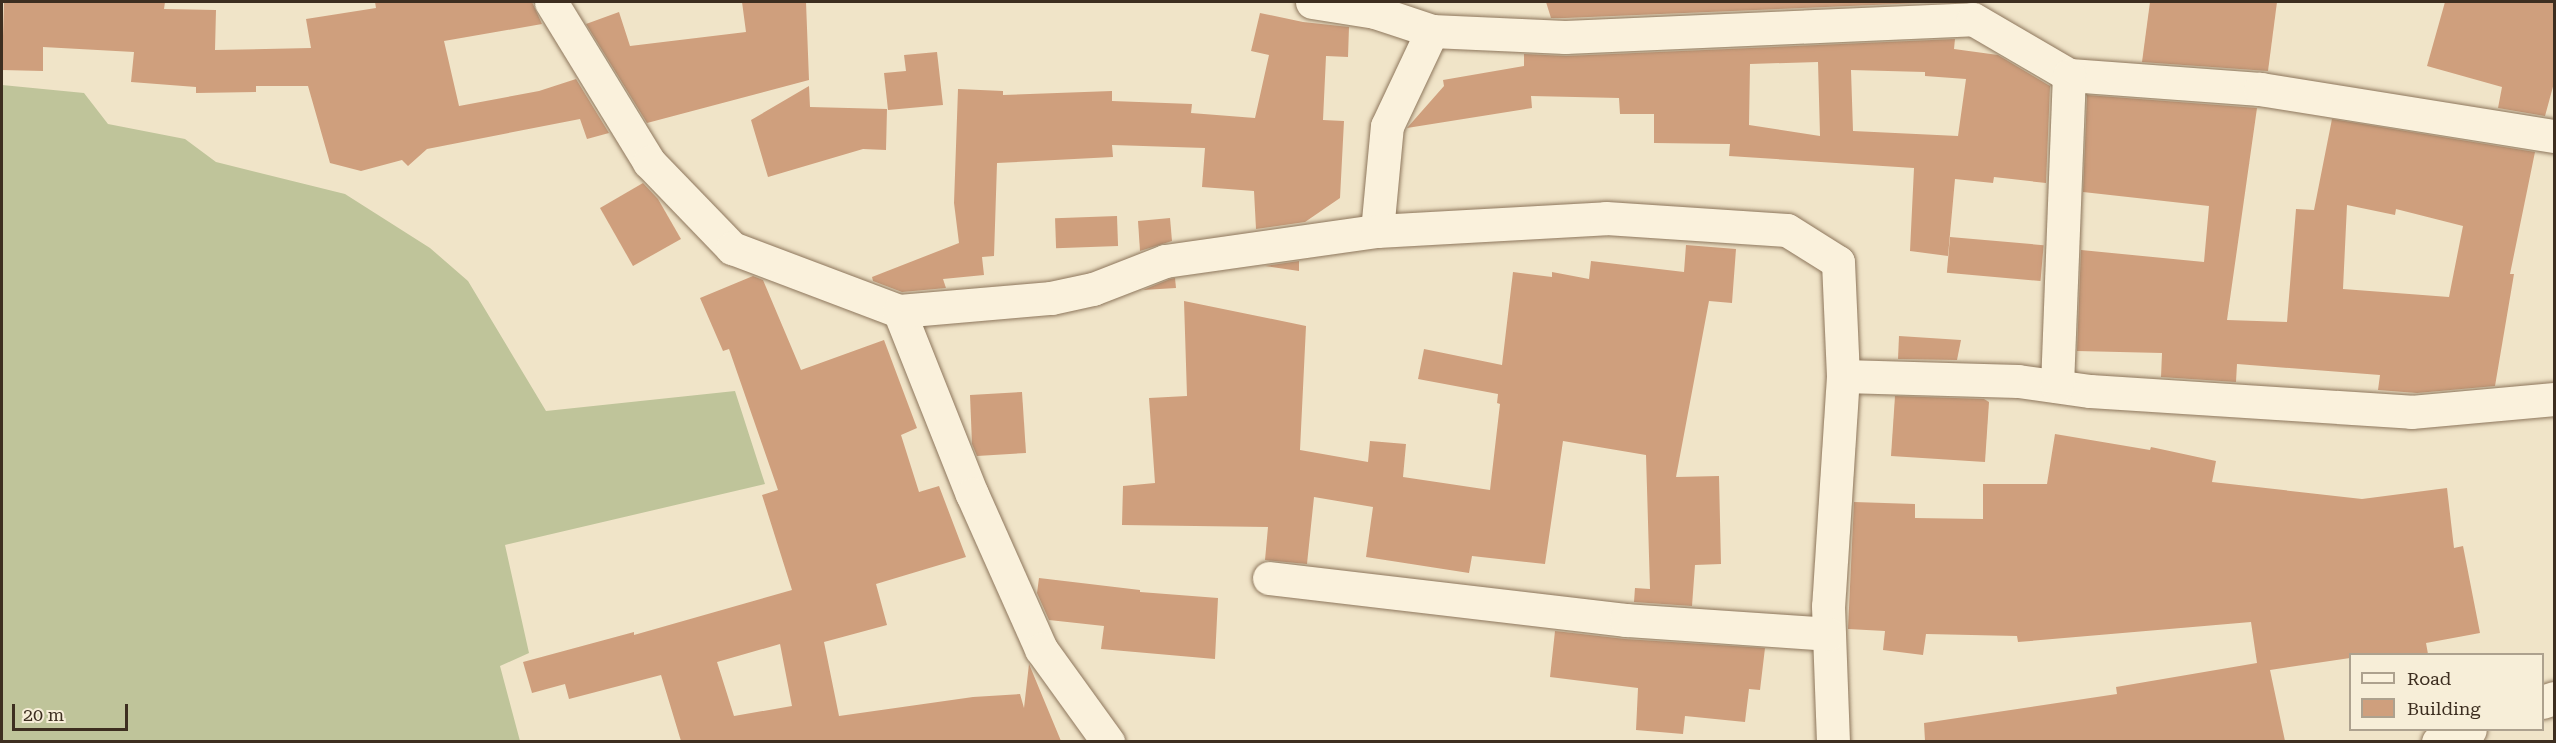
<!DOCTYPE html>
<style>
body{margin:0}
#map{position:relative;width:2556px;height:743px;overflow:hidden;background:#f0e4c8;font-family:"Roboto Serif",serif}
div>[style]{position:absolute}
[style*='--x']{left:calc(var(--x)*1px);top:calc(var(--y)*1px);width:calc(var(--w)*1px);rotate:calc(var(--a)*1deg)}
.cemetery>*{inset:0;background:#bfc49a}
.building>*{inset:0;background:#cf9f7d;transform-origin:0 0}
.roads{filter:drop-shadow(0 0 2px #8d765c) drop-shadow(0 0 2px #8d765c)}
.minor>*{height:33px;margin:-16.5px;padding:0 16.5px;transform-origin:16.5px;border-radius:16.5px;background:#faf1dc}
span{translate:-50% -50%;white-space:nowrap;text-align:center;line-height:1.15;-webkit-text-stroke:6px #f7eed8;paint-order:stroke}
.frame{position:absolute;inset:0;border:3px solid #3d2e20;pointer-events:none}
.legend{position:absolute;left:2349px;top:653px;width:195px;height:78px;box-sizing:border-box;background:#f7eed8;border:2px solid #ada18e;margin:0;padding:8px 10px;list-style:none;font-size:18px;color:#3d2e20}
.legend li{display:flex;align-items:center;gap:12px;height:30px}
.legend b{width:30px;border:2px solid #ada18e}
.scale{position:absolute;left:12px;top:704px;width:116px;height:27px;box-sizing:border-box;border:3px solid #3d2e20;border-top:0;padding-left:8px;font-size:18px;line-height:21px;white-space:nowrap;color:#3d2e20;-webkit-text-stroke:4px #f7eed8;paint-order:stroke}
</style>
<div id="map">
<div class="cemetery">
<div style="clip-path:polygon(2px 85px,84px 93px,108px 124px,185px 139px,216px 162px,345px 194px,430px 248px,468px 281px,546px 411px,735px 391px,765px 484px,505px 545px,529px 653px,500px 666px,520px 741px,2px 741px)"></div>
</div>
<div class="building">
<div style="clip-path:polygon(4px 2px,165px 2px,164px 9px,216px 10px,215px 50px,311px 48px,306px 19px,376px 8px,375px 2px,532px 2px,542px 24px,444px 41px,459px 106px,539px 91px,576px 79px,609px 133px,587px 139px,580px 119px,427px 149px,408px 166px,402px 160px,361px 171px,330px 163px,308px 86px,256px 86px,256px 92px,196px 93px,196px 87px,131px 82px,134px 52px,43px 47px,43px 71px,2px 70px)"></div>
<div style="clip-path:polygon(742px 2px,806px 2px,809px 80px,647px 123px,586px 24px,619px 12px,630px 46px,746px 32px)"></div>
<div style="clip-path:polygon(1546px 2px,1944px 2px,1565px 18px,1551px 18px)"></div>
<div style="clip-path:polygon(2150px 2px,2277px 2px,2268px 71px,2142px 62px)"></div>
<div style="clip-path:polygon(2445px 2px,2554px 2px,2554px 83px,2545px 116px,2498px 108px,2502px 87px,2427px 66px)"></div>
<div style="clip-path:polygon(1260px 13px,1303px 22px,1349px 27px,1348px 57px,1326px 56px,1323px 120px,1344px 121px,1340px 198px,1305px 222px,1256px 229px,1254px 191px,1202px 187px,1205px 148px,1112px 145px,1113px 157px,997px 163px,994px 256px,982px 257px,984px 275px,943px 279px,946px 288px,902px 292px,873px 281px,872px 277px,959px 243px,954px 203px,958px 89px,1003px 91px,1003px 95px,1112px 91px,1112px 101px,1192px 104px,1191px 113px,1255px 118px,1269px 55px,1251px 51px)"></div>
<div style="clip-path:polygon(evenodd,1955px 39px,1954px 49px,1998px 55px,2050px 86px,2046px 183px,1994px 177px,1993px 183px,1955px 179px,1948px 256px,1910px 251px,1914px 168px,1729px 156px,1730px 144px,1654px 143px,1654px 114px,1620px 114px,1619px 98px,1531px 96px,1532px 108px,1407px 128px,1444px 86px,1443px 80px,1524px 66px,1524px 54px,1566px 56px,1955px 39px,1818px 62px,1820px 136px,1749px 125px,1750px 64px,1818px 62px,1955px 39px,1851px 70px,1925px 72px,1925px 76px,1966px 79px,1958px 136px,1853px 131px,1851px 70px)"></div>
<div style="clip-path:polygon(937px 52px,943px 105px,888px 110px,884px 73px,906px 71px,904px 55px)"></div>
<div style="clip-path:polygon(809px 86px,810px 107px,887px 109px,886px 150px,863px 149px,768px 177px,751px 120px)"></div>
<div style="clip-path:polygon(evenodd,2087px 95px,2257px 108px,2227px 320px,2287px 322px,2296px 209px,2314px 210px,2332px 119px,2535px 152px,2510px 274px,2514px 274px,2495px 386px,2417px 393px,2378px 390px,2380px 375px,2237px 364px,2236px 382px,2161px 377px,2162px 353px,2077px 351px,2081px 250px,2204px 262px,2209px 206px,2083px 192px,2087px 95px,2347px 205px,2395px 215px,2396px 209px,2463px 226px,2449px 297px,2343px 289px,2347px 205px)"></div>
<div style="clip-path:polygon(643px 183px,658px 199px,681px 239px,633px 266px,600px 208px)"></div>
<div style="left:1117px;top:216px;width:30px;height:62px;rotate:88deg"></div>
<div style="clip-path:polygon(1170px 218px,1172px 241px,1140px 251px,1138px 221px)"></div>
<div style="left:1950px;top:237px;width:94px;height:36px;rotate:5deg"></div>
<div style="clip-path:polygon(1686px 245px,1736px 249px,1732px 303px,1709px 301px,1676px 477px,1719px 476px,1721px 564px,1695px 565px,1692px 606px,1634px 602px,1635px 588px,1650px 589px,1646px 455px,1563px 441px,1545px 564px,1472px 556px,1469px 573px,1366px 557px,1373px 507px,1314px 497px,1307px 564px,1265px 560px,1268px 527px,1122px 525px,1123px 486px,1155px 483px,1149px 398px,1187px 396px,1184px 301px,1306px 326px,1300px 450px,1368px 462px,1370px 441px,1406px 444px,1403px 477px,1490px 490px,1500px 404px,1497px 403px,1498px 394px,1418px 379px,1424px 349px,1502px 365px,1513px 272px,1552px 277px,1552px 272px,1589px 279px,1591px 261px,1684px 272px)"></div>
<div style="clip-path:polygon(1299px 261px,1299px 271px,1265px 266px)"></div>
<div style="clip-path:polygon(evenodd,753px 276px,763px 280px,801px 370px,884px 340px,917px 428px,901px 435px,919px 492px,939px 486px,966px 557px,876px 584px,887px 625px,824px 642px,839px 716px,973px 697px,1020px 694px,1024px 708px,1029px 664px,1061px 741px,681px 741px,661px 675px,569px 699px,565px 684px,532px 693px,523px 662px,634px 632px,634px 635px,792px 590px,762px 495px,778px 490px,729px 349px,723px 351px,700px 298px,753px 276px,780px 644px,792px 706px,734px 716px,717px 662px,780px 644px)"></div>
<div style="clip-path:polygon(1175px 278px,1176px 288px,1143px 290px,1170px 279px)"></div>
<div style="clip-path:polygon(1899px 336px,1961px 340px,1957px 360px,1898px 359px)"></div>
<div style="clip-path:polygon(1022px 392px,1026px 453px,977px 456px,972px 444px,970px 395px)"></div>
<div style="clip-path:polygon(1895px 396px,1984px 399px,1989px 402px,1985px 462px,1891px 456px)"></div>
<div style="clip-path:polygon(2055px 434px,2150px 450px,2151px 447px,2216px 461px,2212px 482px,2362px 499px,2447px 488px,2454px 548px,2463px 546px,2480px 633px,2426px 643px,2428px 654px,2350px 654px,2350px 658px,2270px 670px,2285px 741px,1925px 741px,1924px 723px,2117px 694px,2116px 687px,2257px 663px,2251px 622px,2018px 642px,2017px 636px,1926px 634px,1923px 655px,1883px 650px,1885px 631px,1848px 629px,1854px 502px,1915px 504px,1915px 518px,1983px 519px,1983px 484px,2047px 484px)"></div>
<div style="clip-path:polygon(1039px 578px,1140px 590px,1140px 592px,1218px 598px,1215px 659px,1101px 649px,1104px 626px,1049px 620px,1037px 593px)"></div>
<div style="clip-path:polygon(1555px 631px,1625px 639px,1765px 648px,1760px 690px,1749px 689px,1745px 722px,1685px 716px,1683px 734px,1636px 730px,1638px 688px,1550px 677px)"></div>
</div>
<div class="roads">
<div class="minor">
<div style="--x:551;--y:2;--w:188;--a:58.5"></div>
<div style="--x:649;--y:162;--w:120;--a:46"></div>
<div style="--x:732;--y:248;--w:178;--a:20.7"></div>
<div style="--x:899;--y:311;--w:197;--a:68.3"></div>
<div style="--x:972;--y:494;--w:170;--a:66"></div>
<div style="--x:1041;--y:649;--w:115;--a:54.2"></div>
<div style="--x:1312;--y:2;--w:64;--a:9"></div>
<div style="--x:1375;--y:12;--w:60;--a:18.4"></div>
<div style="--x:1432;--y:31;--w:133;--a:2.6"></div>
<div style="--x:1565;--y:37;--w:408;--a:-2.5"></div>
<div style="--x:1973;--y:19;--w:111;--a:30.3"></div>
<div style="--x:2069;--y:75;--w:192;--a:4.2"></div>
<div style="--x:2260;--y:89;--w:298;--a:9.1"></div>
<div style="--x:1377;--y:231;--w:105;--a:-84.6"></div>
<div style="--x:1387;--y:126;--w:105;--a:-64.7"></div>
<div style="--x:899;--y:311;--w:153;--a:-4.9"></div>
<div style="--x:1051;--y:298;--w:43;--a:-12.1"></div>
<div style="--x:1093;--y:289;--w:77;--a:-21.3"></div>
<div style="--x:1165;--y:261;--w:214;--a:-8.1"></div>
<div style="--x:1377;--y:231;--w:229;--a:-3.2"></div>
<div style="--x:1606;--y:218;--w:181;--a:3.8"></div>
<div style="--x:1787;--y:230;--w:60;--a:32.1"></div>
<div style="--x:1838;--y:262;--w:114;--a:87.5"></div>
<div style="--x:1843;--y:376;--w:230;--a:93.7"></div>
<div style="--x:1828;--y:606;--w:136;--a:87.9"></div>
<div style="--x:1843;--y:376;--w:175;--a:1.6"></div>
<div style="--x:2018;--y:381;--w:73;--a:7.9"></div>
<div style="--x:2090;--y:391;--w:322;--a:3.7"></div>
<div style="--x:2411;--y:412;--w:144;--a:-5.2"></div>
<div style="--x:2057;--y:386;--w:311;--a:-87.8"></div>
<div style="--x:1269;--y:578;--w:359;--a:6.7"></div>
<div style="--x:1626;--y:620;--w:203;--a:3.9"></div>
<div style="--x:2542;--y:702;--w:13;--a:-18"></div>
<div style="--x:2438;--y:742;--w:34;--a:-21"></div>
</div>
</div>
<div class="frame"></div>
<ul class="legend">
<li><b style="height:8px;background:#faf1dc"></b>Road</li>
<li><b style="height:16px;background:#cf9f7d"></b>Building</li>
</ul>
<div class="scale">20 m</div>
</div>
